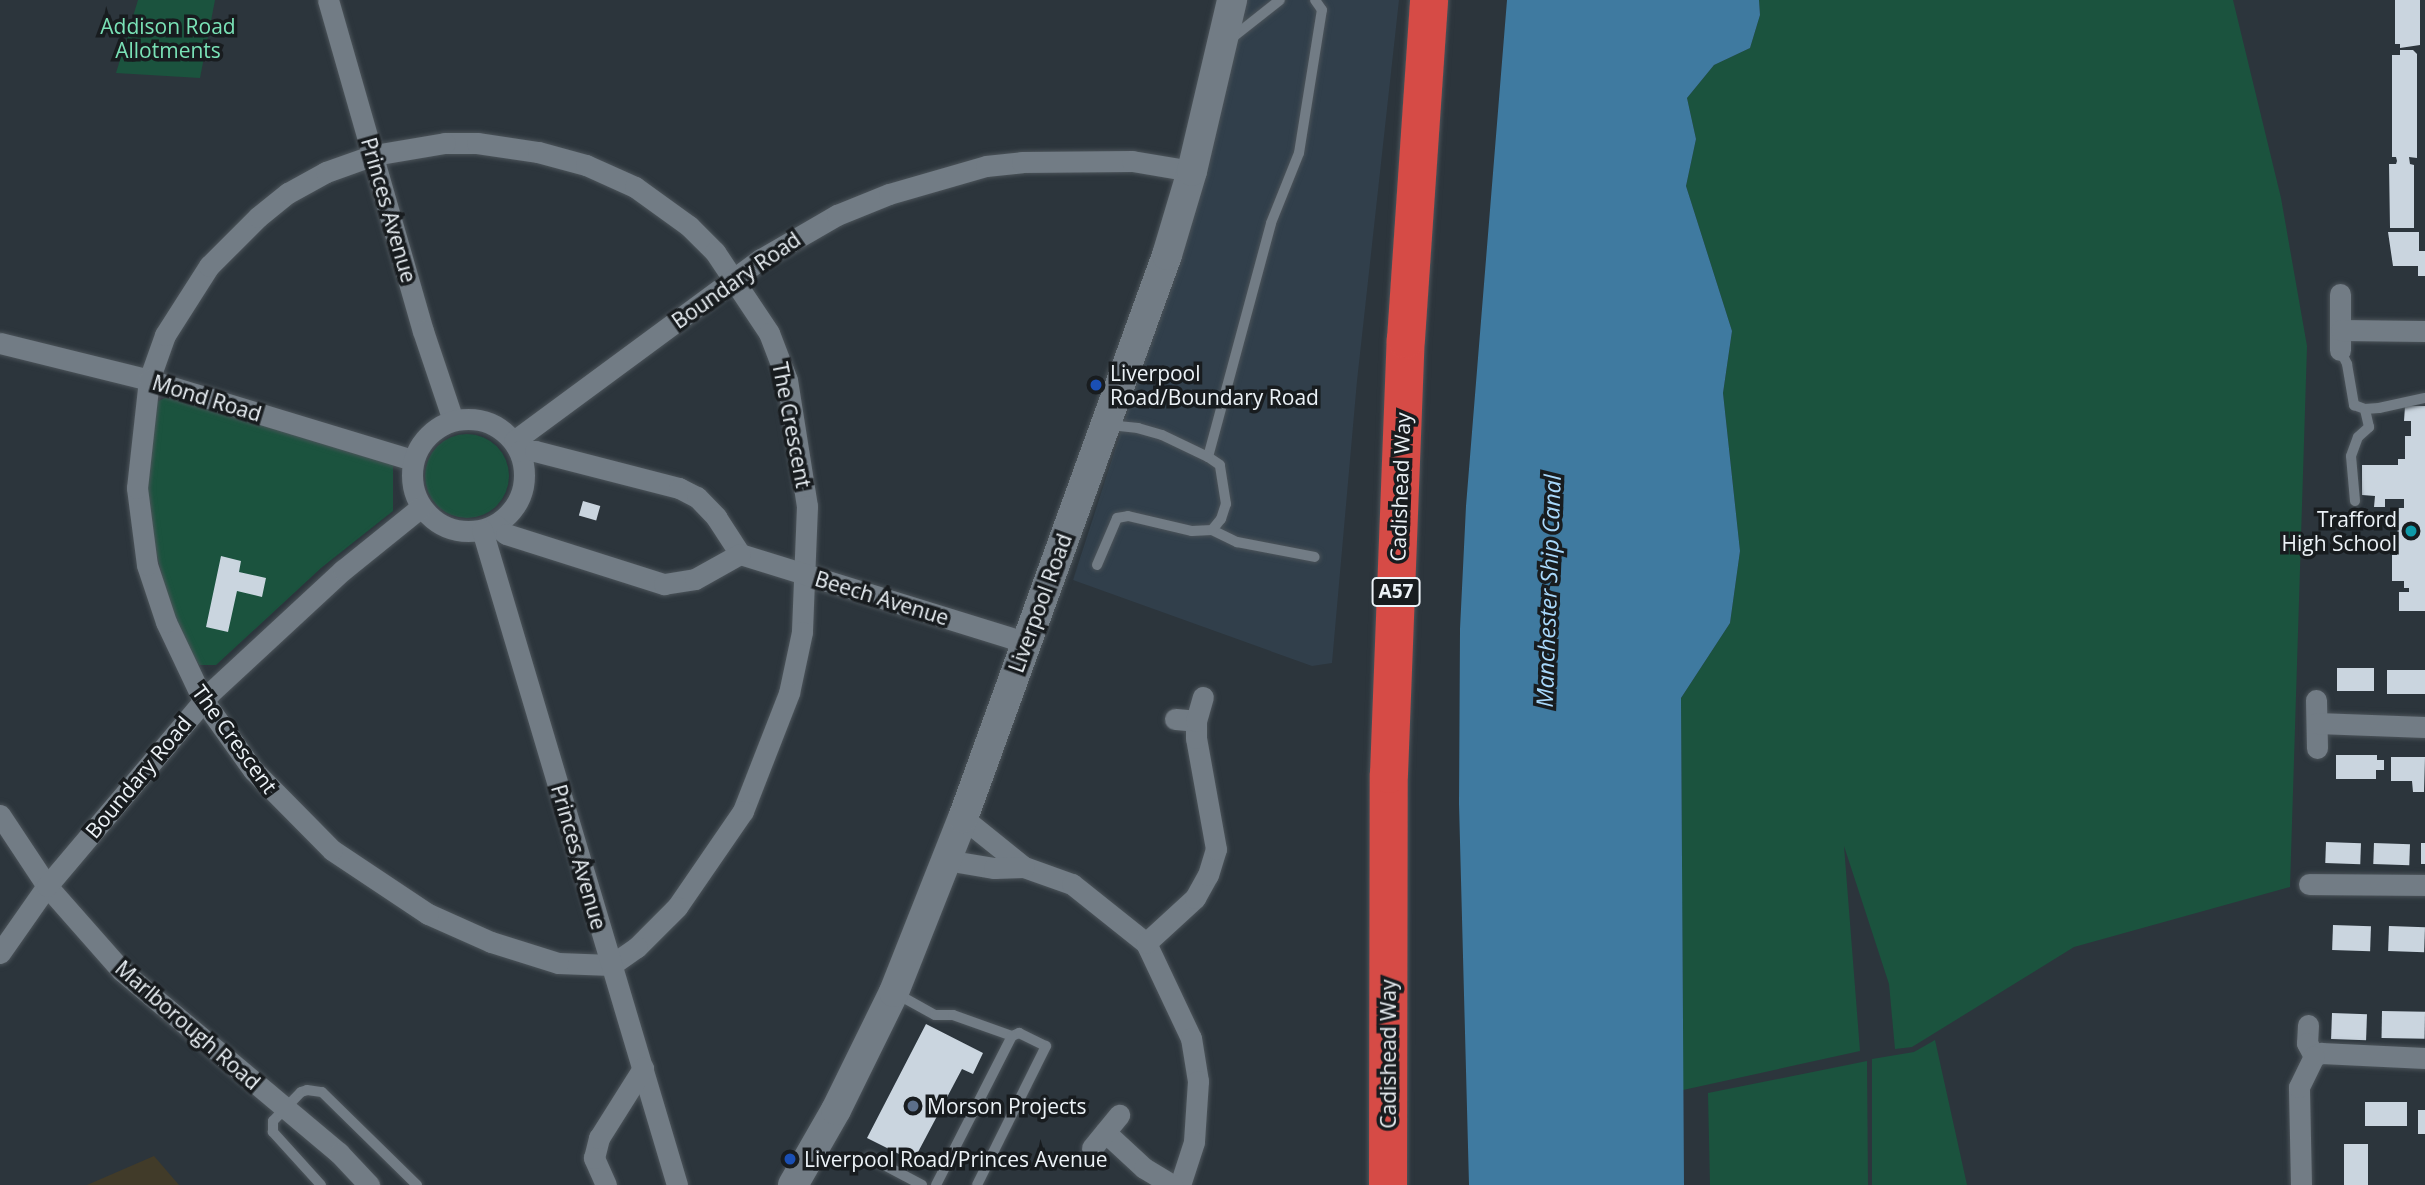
<!DOCTYPE html>
<style>
body{margin:0}
#map{position:relative;width:2425px;height:1185px;overflow:hidden;background:#2c353c;font-family:"Open Sans",sans-serif}
div>[style]{position:absolute}
[style*='--x']{left:calc(var(--x)*1px);top:calc(var(--y)*1px);width:calc(var(--w)*1px);rotate:calc(var(--a)*1deg)}
.built>*{inset:0;background:#313f4b}
.education>*{inset:0;background:#413b29}
.green>*{inset:0;background:#1b533e}
.round{border-radius:50%}
.water>*{inset:0;background:#3f7aa0}
.building>*{inset:0;background:#cad5df;transform-origin:0 0}
.roads{filter:drop-shadow(0 0 2px #4c545a) drop-shadow(0 0 2px #4c545a)}
.lane>*{height:10px;margin:-5px;padding:0 5px;transform-origin:5px;border-radius:5px;background:#727c85}
.street>*{height:21px;margin:-10.5px;padding:0 10.5px;transform-origin:10.5px;border-radius:10.5px;background:#727c85}
.street>.ring{margin:-10.5px;padding:0;box-sizing:content-box;background:none;border:21px solid #727c85;border-radius:50%}
.secondary>*{height:30px;margin:-15px;padding:0 15px;transform-origin:15px;border-radius:15px;background:#727c85}
.highway>*{height:38px;margin:-19px;padding:0 19px;transform-origin:19px;border-radius:19px;background:#d64b46}
.dots>*{width:19px;height:19px;translate:-50% -50%;box-sizing:border-box;border:4px solid #181c1f;border-radius:50%}
span{translate:-50% -50%;white-space:nowrap;text-align:center;line-height:1.15;-webkit-text-stroke:7px #181c1f;paint-order:stroke}
.shield-label span{padding:2px 5px;background:#181c1f;border:2px solid;border-radius:5px;-webkit-text-stroke-width:0}
.shield-label{font-size:19px;color:#ecf2f7;font-weight:700}
.park-label{font-size:21px;color:#7ae2b7}
.street-label{font-size:21px;color:#ecf2f7}
.poi-label{font-size:21px;color:#ecf2f7}
.left{translate:0 -50%;text-align:left}
.right{translate:-100% -50%;text-align:right}
.water-label{font-size:23px;color:#a9d9fc;font-style:italic}
</style>
<div id="map">
<div class="built">
<div style="clip-path:polygon(1243px 0,1399px 0,1357px 381px,1332px 663px,1312px 666px,1073px 580px,1207px 165px)"></div>
</div>
<div class="education">
<div style="clip-path:polygon(154px 1156px,179px 1185px,87px 1185px)"></div>
</div>
<div class="green">
<div style="clip-path:polygon(138px 0,215px 0,200px 78px,116px 73px)"></div>
<div style="clip-path:polygon(1759px 0,2233px 0,2281px 198px,2307px 346px,2290px 887px,2074px 947px,1912px 1047px,1895px 1049px,1889px 984px,1844px 846px,1860px 1051px,1683px 1090px,1681px 698px,1730px 623px,1740px 551px,1723px 393px,1732px 331px,1686px 186px,1696px 139px,1687px 98px,1714px 65px,1750px 48px,1760px 15px)"></div>
<div style="clip-path:polygon(165px 398px,179px 399px,393px 463px,393px 511px,321px 568px,216px 665px,199px 665px,184px 638px,168px 599px,145px 508px,156px 402px)"></div>
<div class="round" style="left:425px;top:434px;width:84px;height:84px"></div>
<div style="clip-path:polygon(1935px 1040px,1967px 1185px,1872px 1185px,1872px 1059px,1914px 1052px)"></div>
<div style="clip-path:polygon(1867px 1061px,1868px 1185px,1710px 1185px,1708px 1093px)"></div>
</div>
<div class="water">
<div style="clip-path:polygon(1507px 0,1759px 0,1760px 15px,1750px 48px,1714px 65px,1687px 98px,1696px 139px,1686px 186px,1732px 331px,1723px 393px,1740px 551px,1730px 623px,1681px 698px,1684px 1185px,1469px 1185px,1459px 804px,1460px 629px,1466px 506px)"></div>
</div>
<div class="building">
<div style="clip-path:polygon(2395px 0,2420px 0,2420px 45px,2400px 48px,2400px 44px,2395px 44px)"></div>
<div style="clip-path:polygon(2400px 50px,2413px 50px,2417px 54px,2417px 158px,2409px 157px,2410px 164px,2414px 165px,2414px 228px,2390px 228px,2389px 164px,2396px 164px,2397px 161px,2396px 157px,2392px 157px,2392px 55px,2400px 55px)"></div>
<div style="clip-path:polygon(2388px 232px,2419px 232px,2419px 251px,2425px 251px,2425px 276px,2418px 276px,2418px 266px,2393px 266px)"></div>
<div style="clip-path:polygon(2405px 406px,2425px 406px,2425px 611px,2399px 611px,2399px 592px,2409px 592px,2409px 588px,2404px 588px,2404px 581px,2392px 581px,2392px 555px,2397px 555px,2398px 508px,2404px 508px,2404px 499px,2385px 499px,2385px 507px,2374px 507px,2375px 496px,2362px 495px,2362px 465px,2398px 465px,2398px 459px,2405px 459px,2405px 436px,2411px 436px,2411px 421px,2404px 421px)"></div>
<div style="left:583px;top:501px;width:18px;height:15px;rotate:16deg"></div>
<div style="clip-path:polygon(221px 556px,241px 561px,239px 572px,266px 578px,262px 597px,237px 591px,228px 632px,206px 627px)"></div>
<div style="left:2337px;top:668px;width:37px;height:23px"></div>
<div style="left:2387px;top:670px;width:38px;height:24px"></div>
<div style="clip-path:polygon(2336px 755px,2377px 755px,2377px 760px,2384px 760px,2384px 770px,2376px 770px,2376px 779px,2336px 779px)"></div>
<div style="clip-path:polygon(2391px 757px,2425px 757px,2424px 792px,2413px 792px,2412px 781px,2391px 781px)"></div>
<div style="left:2326px;top:842px;width:35px;height:21px;rotate:2deg"></div>
<div style="left:2374px;top:843px;width:36px;height:21px;rotate:2deg"></div>
<div style="left:2421px;top:843px;width:4px;height:21px"></div>
<div style="left:2333px;top:925px;width:38px;height:25px;rotate:2deg"></div>
<div style="left:2389px;top:926px;width:36px;height:25px;rotate:2deg"></div>
<div style="left:2382px;top:1011px;width:43px;height:27px;rotate:1deg"></div>
<div style="left:2332px;top:1013px;width:35px;height:26px;rotate:2deg"></div>
<div style="clip-path:polygon(926px 1024px,983px 1053px,973px 1074px,962px 1069px,917px 1154px,904px 1148px,901px 1155px,867px 1138px)"></div>
<div style="left:2407px;top:1102px;width:24px;height:42px;rotate:90deg"></div>
<div style="left:2418px;top:1110px;width:7px;height:24px"></div>
<div style="left:2344px;top:1144px;width:24px;height:41px"></div>
</div>
<div class="roads">
<div class="lane">
<div style="--x:1228;--y:41;--w:66;--a:-38.3"></div>
<div style="--x:2340;--y:350;--w:16;--a:63"></div>
<div style="--x:2347;--y:364;--w:42;--a:80.3"></div>
<div style="--x:2354;--y:405;--w:12;--a:20"></div>
<div style="--x:2365;--y:409;--w:14;--a:-4"></div>
<div style="--x:2379;--y:408;--w:47;--a:-12.3"></div>
<div style="--x:1208;--y:457;--w:242;--a:-74.9"></div>
<div style="--x:1271;--y:223;--w:75;--a:-68.2"></div>
<div style="--x:1299;--y:153;--w:145;--a:-80.9"></div>
<div style="--x:1322;--y:10;--w:12;--a:-125"></div>
<div style="--x:2355;--y:501;--w:45;--a:-95.1"></div>
<div style="--x:2351;--y:456;--w:20;--a:-70"></div>
<div style="--x:2358;--y:437;--w:15;--a:-42"></div>
<div style="--x:2369;--y:427;--w:18;--a:-103"></div>
<div style="--x:1212;--y:530;--w:28;--a:26"></div>
<div style="--x:1237;--y:542;--w:79;--a:10.9"></div>
<div style="--x:1097;--y:565;--w:51;--a:-66.9"></div>
<div style="--x:1117;--y:518;--w:11;--a:-10"></div>
<div style="--x:1128;--y:516;--w:66;--a:13.2"></div>
<div style="--x:1192;--y:531;--w:20;--a:-3"></div>
<div style="--x:1212;--y:530;--w:14;--a:-51"></div>
<div style="--x:1221;--y:519;--w:16;--a:-72"></div>
<div style="--x:1226;--y:504;--w:39;--a:-99"></div>
<div style="--x:1220;--y:465;--w:14;--a:-146"></div>
<div style="--x:1208;--y:457;--w:51;--a:-154.4"></div>
<div style="--x:1162;--y:435;--w:25;--a:-164"></div>
<div style="--x:1138;--y:428;--w:30;--a:-174"></div>
<div style="--x:897;--y:994;--w:43;--a:28.9"></div>
<div style="--x:935;--y:1015;--w:18;--a:0"></div>
<div style="--x:953;--y:1015;--w:63;--a:19.6"></div>
<div style="--x:1012;--y:1036;--w:8;--a:-23"></div>
<div style="--x:1019;--y:1033;--w:30;--a:26"></div>
<div style="--x:1046;--y:1046;--w:155;--a:116.4"></div>
<div style="--x:869;--y:1157;--w:60;--a:27.8"></div>
<div style="--x:321;--y:1185;--w:72;--a:-132.2"></div>
<div style="--x:273;--y:1132;--w:11;--a:-90"></div>
<div style="--x:273;--y:1121;--w:40;--a:-46"></div>
<div style="--x:301;--y:1092;--w:6;--a:-18"></div>
<div style="--x:307;--y:1090;--w:15;--a:8"></div>
<div style="--x:322;--y:1092;--w:133;--a:44.4"></div>
<div style="--x:936;--y:1185;--w:167;--a:-63"></div>
</div>
<div class="street">
<div style="--x:328;--y:0;--w:344;--a:74"></div>
<div style="--x:423;--y:331;--w:94;--a:71.4"></div>
<div style="--x:445;--y:143;--w:32;--a:0"></div>
<div style="--x:477;--y:143;--w:62;--a:8.4"></div>
<div style="--x:538;--y:152;--w:50;--a:15.2"></div>
<div style="--x:586;--y:165;--w:54;--a:24.2"></div>
<div style="--x:635;--y:187;--w:67;--a:35.8"></div>
<div style="--x:689;--y:226;--w:37;--a:45"></div>
<div style="--x:715;--y:252;--w:97;--a:56.3"></div>
<div style="--x:769;--y:333;--w:50;--a:69"></div>
<div style="--x:787;--y:380;--w:128;--a:81"></div>
<div style="--x:807;--y:506;--w:126;--a:92.3"></div>
<div style="--x:802;--y:632;--w:62;--a:102"></div>
<div style="--x:789;--y:693;--w:127;--a:111.3"></div>
<div style="--x:743;--y:811;--w:116;--a:124.5"></div>
<div style="--x:677;--y:907;--w:57;--a:135"></div>
<div style="--x:637;--y:947;--w:32;--a:145"></div>
<div style="--x:611;--y:965;--w:53;--a:-177.8"></div>
<div style="--x:558;--y:963;--w:70;--a:-162.6"></div>
<div style="--x:491;--y:942;--w:69;--a:-156"></div>
<div style="--x:428;--y:914;--w:115;--a:-146.3"></div>
<div style="--x:332;--y:850;--w:112;--a:-134.6"></div>
<div style="--x:253;--y:770;--w:86;--a:-125.5"></div>
<div style="--x:203;--y:700;--w:86;--a:-115.4"></div>
<div style="--x:166;--y:622;--w:60;--a:-108.4"></div>
<div style="--x:147;--y:565;--w:78;--a:-97.4"></div>
<div style="--x:137;--y:488;--w:109;--a:-83.7"></div>
<div style="--x:149;--y:380;--w:48;--a:-70.4"></div>
<div style="--x:165;--y:335;--w:82;--a:-57.5"></div>
<div style="--x:209;--y:266;--w:69;--a:-45"></div>
<div style="--x:258;--y:217;--w:38;--a:-39"></div>
<div style="--x:288;--y:193;--w:43;--a:-28.9"></div>
<div style="--x:326;--y:172;--w:51;--a:-19.5"></div>
<div style="--x:374;--y:155;--w:72;--a:-9.6"></div>
<div style="--x:2340;--y:294;--w:56;--a:90"></div>
<div style="--x:2341;--y:330;--w:84;--a:0.7"></div>
<div style="--x:0;--y:343;--w:154;--a:13.9"></div>
<div style="--x:149;--y:380;--w:276;--a:16.9"></div>
<div class="ring" style="left:412px;top:419px;width:91px;height:91px"></div>
<div style="--x:514;--y:441;--w:307;--a:-36.4"></div>
<div style="--x:761;--y:259;--w:88;--a:-30.1"></div>
<div style="--x:837;--y:215;--w:56;--a:-22"></div>
<div style="--x:889;--y:194;--w:101;--a:-16.1"></div>
<div style="--x:986;--y:166;--w:36;--a:-6"></div>
<div style="--x:1022;--y:162;--w:110;--a:-0.5"></div>
<div style="--x:1132;--y:161;--w:61;--a:9.5"></div>
<div style="--x:520;--y:451;--w:15;--a:0"></div>
<div style="--x:535;--y:451;--w:149;--a:14.4"></div>
<div style="--x:679;--y:488;--w:20;--a:27"></div>
<div style="--x:697;--y:497;--w:28;--a:46"></div>
<div style="--x:716;--y:517;--w:44;--a:57"></div>
<div style="--x:740;--y:554;--w:298;--a:17.2"></div>
<div style="--x:495;--y:525;--w:14;--a:39"></div>
<div style="--x:506;--y:534;--w:166;--a:17.6"></div>
<div style="--x:664;--y:584;--w:31;--a:-9"></div>
<div style="--x:695;--y:579;--w:51;--a:-29.1"></div>
<div style="--x:482;--y:530;--w:683;--a:73.42"></div>
<div style="--x:2316;--y:700;--w:48;--a:88.8"></div>
<div style="--x:1175;--y:719;--w:21;--a:5"></div>
<div style="--x:2317;--y:723;--w:108;--a:2.1"></div>
<div style="--x:0;--y:815;--w:85;--a:56.5"></div>
<div style="--x:47;--y:886;--w:113;--a:48.6"></div>
<div style="--x:122;--y:971;--w:283;--a:40"></div>
<div style="--x:339;--y:1153;--w:44;--a:46.8"></div>
<div style="--x:963;--y:818;--w:78;--a:38.8"></div>
<div style="--x:1024;--y:867;--w:51;--a:19.5"></div>
<div style="--x:1072;--y:884;--w:95;--a:38.6"></div>
<div style="--x:1146;--y:943;--w:105;--a:64.7"></div>
<div style="--x:1191;--y:1038;--w:44;--a:80.8"></div>
<div style="--x:1198;--y:1081;--w:61;--a:93.8"></div>
<div style="--x:1194;--y:1142;--w:45;--a:108"></div>
<div style="--x:946;--y:860;--w:49;--a:9.5"></div>
<div style="--x:994;--y:868;--w:30;--a:-2"></div>
<div style="--x:2309;--y:884;--w:116;--a:0.5"></div>
<div style="--x:1146;--y:943;--w:67;--a:-42.6"></div>
<div style="--x:1195;--y:898;--w:26;--a:-61"></div>
<div style="--x:1208;--y:875;--w:27;--a:-73"></div>
<div style="--x:1216;--y:849;--w:113;--a:-100.2"></div>
<div style="--x:1196;--y:738;--w:17;--a:-90"></div>
<div style="--x:1196;--y:721;--w:25;--a:-74"></div>
<div style="--x:0;--y:953;--w:82;--a:-55"></div>
<div style="--x:47;--y:886;--w:253;--a:-49.8"></div>
<div style="--x:210;--y:693;--w:181;--a:-42.8"></div>
<div style="--x:343;--y:570;--w:100;--a:-38.9"></div>
<div style="--x:2308;--y:1025;--w:18;--a:93"></div>
<div style="--x:2307;--y:1043;--w:15;--a:62"></div>
<div style="--x:2314;--y:1056;--w:8;--a:-23"></div>
<div style="--x:2321;--y:1053;--w:104;--a:2.8"></div>
<div style="--x:1105;--y:1132;--w:53;--a:42.7"></div>
<div style="--x:1144;--y:1168;--w:33;--a:31"></div>
<div style="--x:1092;--y:1148;--w:43;--a:-50.7"></div>
<div style="--x:606;--y:1185;--w:30;--a:-114"></div>
<div style="--x:594;--y:1158;--w:21;--a:-76"></div>
<div style="--x:599;--y:1138;--w:83;--a:-57.8"></div>
<div style="--x:2301;--y:1185;--w:98;--a:-91.2"></div>
<div style="--x:2299;--y:1087;--w:34;--a:-64"></div>
</div>
<div class="secondary">
<div style="--x:793;--y:1185;--w:86;--a:-60.2"></div>
<div style="--x:836;--y:1110;--w:131;--a:-63.8"></div>
<div style="--x:894;--y:992;--w:187;--a:-68.4"></div>
<div style="--x:963;--y:818;--w:599;--a:-70.08"></div>
<div style="--x:1167;--y:255;--w:88;--a:-73.4"></div>
<div style="--x:1192;--y:171;--w:176;--a:-76.8"></div>
</div>
<div class="highway">
<div style="--x:1388;--y:1185;--w:411;--a:-89.9"></div>
<div style="--x:1389;--y:774;--w:435;--a:-87.8"></div>
<div style="--x:1406;--y:339;--w:340;--a:-86.1"></div>
</div>
</div>
<div class="dots">
<div style="left:1096px;top:385px;background:#1a4fb4"></div>
<div style="left:2411px;top:531px;background:#0f9aa8"></div>
<div style="left:913px;top:1106px;background:#5c6f8a"></div>
<div style="left:790px;top:1159px;background:#1a4fb4"></div>
</div>
<div class="shield-label">
<span style="left:1396px;top:592px">A57</span>
</div>
<div class="park-label">
<span style="left:168px;top:38px">Addison Road<br>Allotments</span>
</div>
<div class="street-label">
<span style="left:389px;top:210px;rotate:74deg">Princes Avenue</span>
<span style="left:736px;top:280px;rotate:-35deg">Boundary Road</span>
<span style="left:207px;top:398px;rotate:17deg">Mond Road</span>
<span style="left:792px;top:425px;rotate:79deg">The Crescent</span>
<span style="left:1400px;top:487px;rotate:-88deg">Cadishead Way</span>
<span style="left:882px;top:598px;rotate:17deg">Beech Avenue</span>
<span style="left:1040px;top:603px;rotate:-70deg">Liverpool Road</span>
<span style="left:235px;top:739px;rotate:54deg">The Crescent</span>
<span style="left:138px;top:777px;rotate:-50deg">Boundary Road</span>
<span style="left:579px;top:857px;rotate:74deg">Princes Avenue</span>
<span style="left:188px;top:1025px;rotate:41deg">Marlborough Road</span>
<span style="left:1388px;top:1054px;rotate:-90deg">Cadishead Way</span>
</div>
<div class="poi-label">
<span class="left" style="left:1110px;top:385px">Liverpool<br>Road/Boundary Road</span>
<span class="right" style="left:2397px;top:531px">Trafford<br>High School</span>
<span class="left" style="left:927px;top:1106px">Morson Projects</span>
<span class="left" style="left:804px;top:1159px">Liverpool Road/Princes Avenue</span>
</div>
<div class="water-label">
<span style="left:1548px;top:591px;rotate:-88deg">Manchester Ship Canal</span>
</div>
</div>
